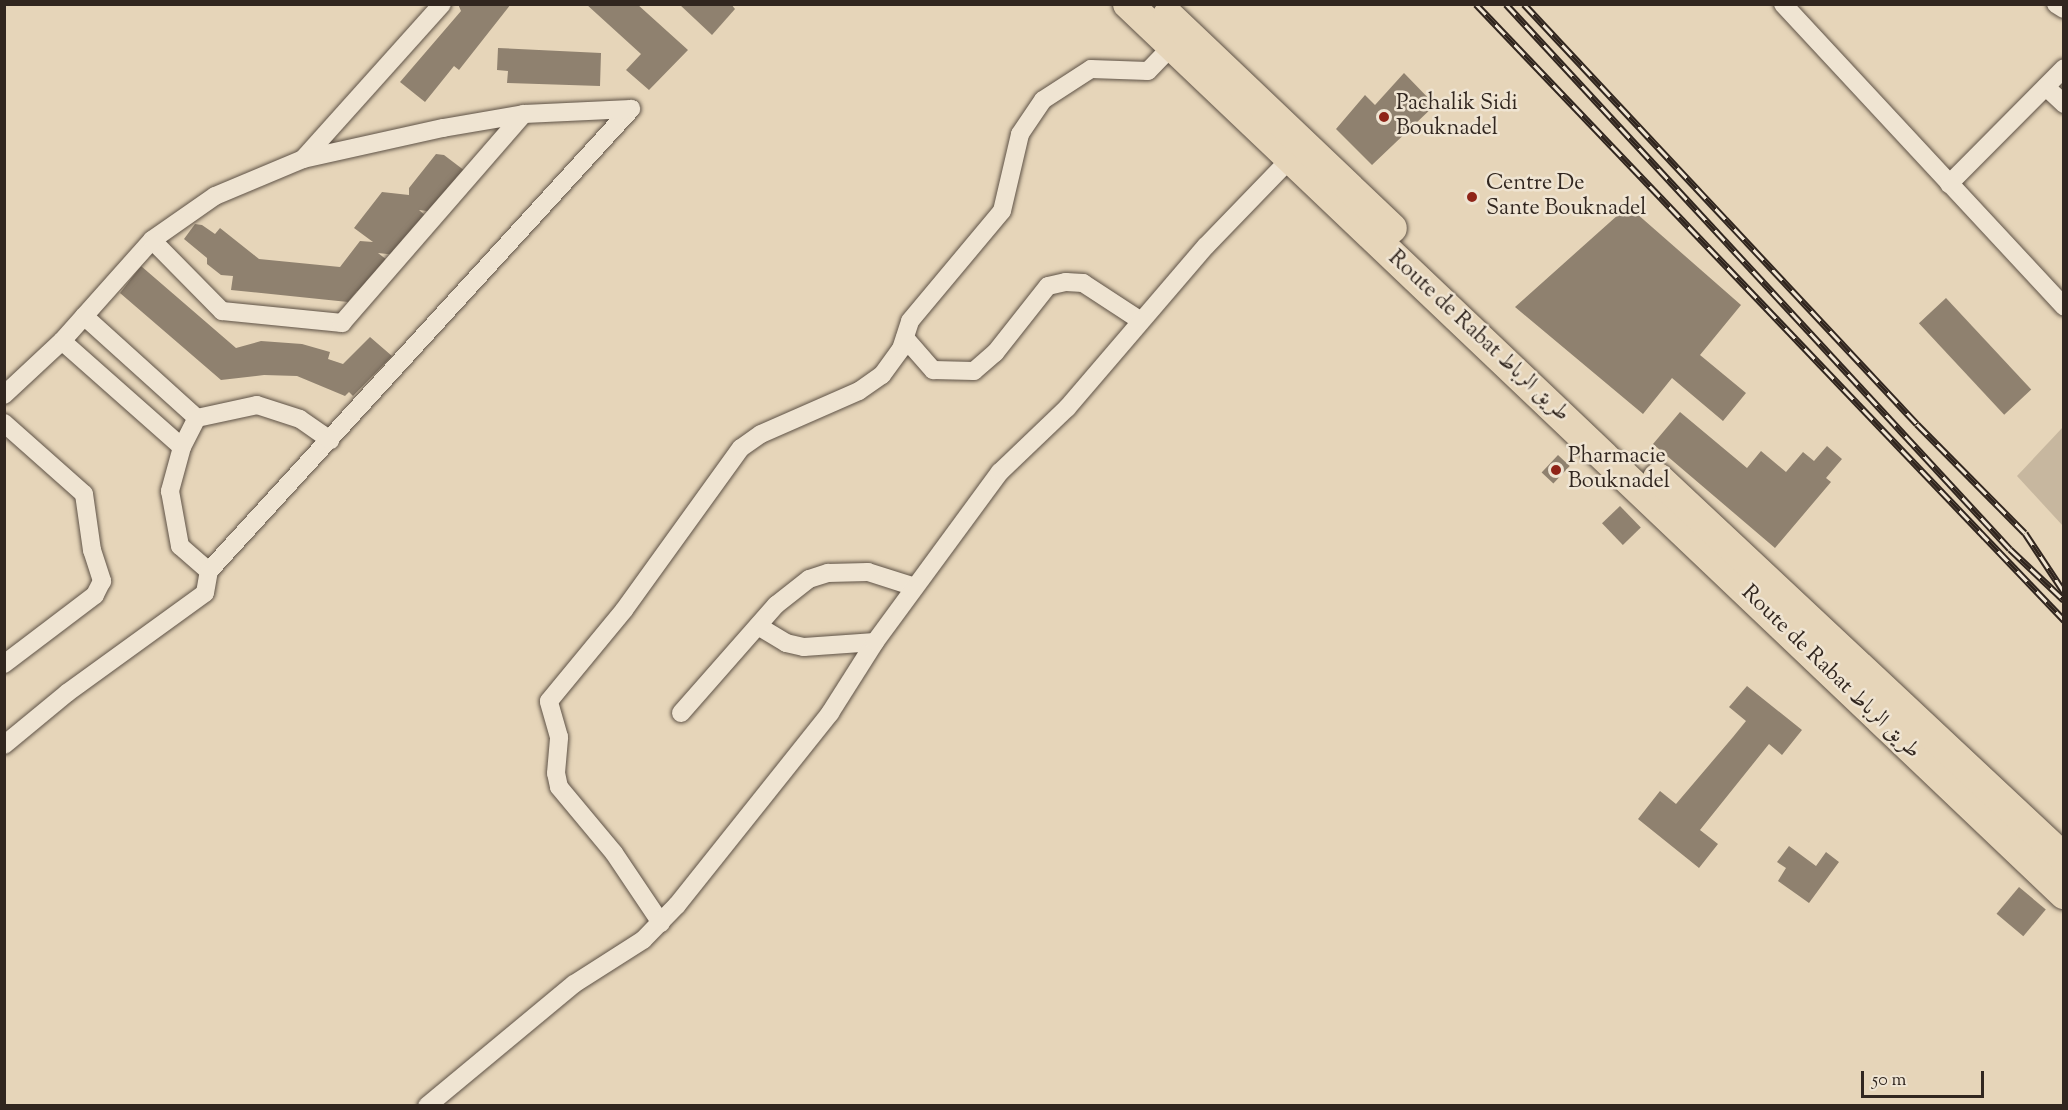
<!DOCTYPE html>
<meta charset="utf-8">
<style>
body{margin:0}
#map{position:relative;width:2068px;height:1110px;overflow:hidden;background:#e6d5b9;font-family:"Sorts Mill Goudy",Amiri,serif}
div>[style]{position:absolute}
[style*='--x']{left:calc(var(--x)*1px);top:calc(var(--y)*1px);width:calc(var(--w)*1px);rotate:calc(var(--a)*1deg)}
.green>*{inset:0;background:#c7b79f}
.building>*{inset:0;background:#8f816f;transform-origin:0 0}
.roads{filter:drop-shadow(0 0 2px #5e5246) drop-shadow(0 0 2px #5e5246)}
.street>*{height:18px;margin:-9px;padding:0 9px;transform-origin:9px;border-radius:9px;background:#efe4d2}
.primary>*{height:30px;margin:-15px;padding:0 15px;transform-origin:15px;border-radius:15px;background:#e6d5b9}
.rail>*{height:7px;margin-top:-3.5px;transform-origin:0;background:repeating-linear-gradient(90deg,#efe4d2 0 14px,#31261f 0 28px);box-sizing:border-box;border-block:2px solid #31261f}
.dots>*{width:16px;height:16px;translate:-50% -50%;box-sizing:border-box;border:3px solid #efe4d2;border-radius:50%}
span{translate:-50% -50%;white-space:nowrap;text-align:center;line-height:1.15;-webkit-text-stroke:5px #efe4d2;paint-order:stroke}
.poi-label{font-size:22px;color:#31261f}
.left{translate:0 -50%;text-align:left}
.street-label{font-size:22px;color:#31261f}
.frame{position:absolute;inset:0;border:6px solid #31261f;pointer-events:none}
.scale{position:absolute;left:1861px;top:1071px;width:123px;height:27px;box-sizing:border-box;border:3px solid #31261f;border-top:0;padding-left:8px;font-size:18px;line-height:21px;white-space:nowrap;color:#31261f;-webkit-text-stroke:4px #efe4d2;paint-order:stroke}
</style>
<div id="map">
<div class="green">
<div style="clip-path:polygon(2063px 427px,2063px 526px,2017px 476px)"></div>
</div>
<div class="building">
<div style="clip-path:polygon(458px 4px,511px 4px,459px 70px,454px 66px,425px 102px,400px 82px,461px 11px)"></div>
<div style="clip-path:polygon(586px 4px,637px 4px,688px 50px,649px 90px,626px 70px,641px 54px)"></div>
<div style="clip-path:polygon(679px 4px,731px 4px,735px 9px,712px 35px)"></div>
<div style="clip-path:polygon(498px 48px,601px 53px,600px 86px,507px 83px,508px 71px,497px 70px)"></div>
<div style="clip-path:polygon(1404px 73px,1435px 105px,1372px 165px,1336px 129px,1365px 95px,1375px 105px)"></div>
<div style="clip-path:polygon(436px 154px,444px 155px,465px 171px,434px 212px,419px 210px,426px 216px,396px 255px,378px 253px,387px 260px,362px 291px,357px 291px,348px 302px,231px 290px,233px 276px,221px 275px,207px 264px,207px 258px,184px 239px,195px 224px,202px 225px,215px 234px,220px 228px,259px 259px,340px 267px,360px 241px,373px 242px,354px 228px,382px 192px,409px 195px,409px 188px)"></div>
<div style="clip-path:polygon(1628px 206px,1741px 305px,1700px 355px,1746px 393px,1723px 421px,1672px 378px,1643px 414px,1515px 307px)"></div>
<div style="clip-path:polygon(141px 266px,236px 348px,261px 341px,302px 344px,330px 352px,328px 359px,343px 364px,370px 337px,392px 356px,353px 396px,349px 392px,345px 396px,297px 376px,264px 375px,221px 380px,120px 293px)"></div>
<div style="left:1946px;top:298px;width:125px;height:37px;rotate:47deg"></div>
<div style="clip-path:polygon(1680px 412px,1747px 468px,1761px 451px,1786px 472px,1803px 452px,1814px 461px,1827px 446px,1842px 459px,1826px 478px,1831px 482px,1775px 548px,1653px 444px)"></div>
<div style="left:1558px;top:455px;width:16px;height:24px;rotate:43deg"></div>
<div style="left:1620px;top:506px;width:30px;height:25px;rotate:46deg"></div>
<div style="clip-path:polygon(1747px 686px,1802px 730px,1782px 755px,1769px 744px,1700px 830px,1718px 844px,1699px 868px,1638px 819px,1660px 791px,1676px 804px,1733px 737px,1746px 721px,1729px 707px)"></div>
<div style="clip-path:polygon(1789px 846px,1816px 866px,1826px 852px,1839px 862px,1809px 903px,1778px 881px,1786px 868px,1777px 862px)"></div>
<div style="left:2019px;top:887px;width:35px;height:35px;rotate:40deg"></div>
</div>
<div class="roads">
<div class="street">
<div style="--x:1783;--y:4;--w:413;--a:47.1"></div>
<div style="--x:2056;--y:4;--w:9;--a:32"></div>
<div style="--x:2046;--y:87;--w:25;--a:43"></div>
<div style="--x:303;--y:159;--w:208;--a:-48.1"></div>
<div style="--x:1949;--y:184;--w:163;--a:-45.2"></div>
<div style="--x:152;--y:240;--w:100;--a:45.4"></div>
<div style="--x:222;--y:311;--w:121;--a:5.7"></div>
<div style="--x:342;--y:323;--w:277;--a:-49"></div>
<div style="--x:84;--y:316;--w:152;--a:42.1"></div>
<div style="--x:905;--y:338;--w:43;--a:48.8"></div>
<div style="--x:933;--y:370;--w:41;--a:1.4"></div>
<div style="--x:974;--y:371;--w:28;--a:-41"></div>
<div style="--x:995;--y:353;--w:85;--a:-51.7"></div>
<div style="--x:1048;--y:286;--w:18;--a:-13"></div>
<div style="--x:1066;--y:282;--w:17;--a:3"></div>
<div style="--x:1083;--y:283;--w:69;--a:33.2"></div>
<div style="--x:62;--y:341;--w:160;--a:41.5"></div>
<div style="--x:182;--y:447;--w:46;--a:105.3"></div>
<div style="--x:170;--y:491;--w:56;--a:79.7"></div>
<div style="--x:180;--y:546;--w:38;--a:41"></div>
<div style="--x:209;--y:571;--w:626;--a:-47.59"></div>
<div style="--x:4;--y:395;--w:79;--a:-43"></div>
<div style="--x:62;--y:341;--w:135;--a:-48.3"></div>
<div style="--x:152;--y:240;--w:77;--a:-34.9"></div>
<div style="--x:215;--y:196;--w:95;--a:-22.8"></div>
<div style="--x:303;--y:159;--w:143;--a:-12.5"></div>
<div style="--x:443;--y:128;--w:82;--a:-9.8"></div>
<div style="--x:524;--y:114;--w:107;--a:-2.7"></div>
<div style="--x:4;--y:423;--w:107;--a:41.6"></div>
<div style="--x:84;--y:494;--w:57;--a:81.9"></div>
<div style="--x:92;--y:550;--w:33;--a:72"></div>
<div style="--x:102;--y:581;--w:16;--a:117"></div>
<div style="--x:95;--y:595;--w:114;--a:142.8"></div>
<div style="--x:182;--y:447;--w:33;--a:-63"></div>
<div style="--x:197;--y:418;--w:61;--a:-12.2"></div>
<div style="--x:257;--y:405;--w:45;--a:18"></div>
<div style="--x:300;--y:419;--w:37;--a:35"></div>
<div style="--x:758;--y:626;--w:33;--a:31"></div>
<div style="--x:786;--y:643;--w:18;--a:13"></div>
<div style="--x:804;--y:647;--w:71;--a:-4"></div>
<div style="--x:681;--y:713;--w:144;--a:-48.7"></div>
<div style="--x:776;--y:605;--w:42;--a:-38.2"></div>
<div style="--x:809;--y:579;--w:20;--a:-18"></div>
<div style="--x:828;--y:573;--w:40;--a:-1.4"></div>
<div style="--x:868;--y:572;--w:49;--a:17.7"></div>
<div style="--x:4;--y:745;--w:82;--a:-39.5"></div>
<div style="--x:67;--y:693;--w:170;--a:-35.9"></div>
<div style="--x:205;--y:593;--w:22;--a:-80"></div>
<div style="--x:661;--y:923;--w:84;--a:-123.9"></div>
<div style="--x:614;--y:853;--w:86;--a:-129.8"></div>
<div style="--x:559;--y:787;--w:14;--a:-102"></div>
<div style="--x:556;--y:773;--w:36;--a:-85"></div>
<div style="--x:559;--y:737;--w:37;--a:-106"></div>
<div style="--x:549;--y:701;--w:118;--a:-50.5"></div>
<div style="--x:624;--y:610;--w:200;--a:-54.2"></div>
<div style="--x:741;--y:448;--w:24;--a:-35"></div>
<div style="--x:761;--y:434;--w:107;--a:-23.7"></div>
<div style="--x:859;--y:391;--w:28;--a:-35"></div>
<div style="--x:882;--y:375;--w:32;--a:-54"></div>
<div style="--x:901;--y:349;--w:29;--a:-72"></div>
<div style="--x:910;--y:321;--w:143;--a:-50.1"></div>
<div style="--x:1002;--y:211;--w:79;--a:-76.8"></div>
<div style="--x:1020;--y:134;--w:41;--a:-55.9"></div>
<div style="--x:1043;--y:100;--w:57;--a:-32.9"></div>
<div style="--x:1091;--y:69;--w:57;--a:2"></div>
<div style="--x:1148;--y:71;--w:33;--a:-46"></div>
<div style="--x:427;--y:1106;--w:191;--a:-39.7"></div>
<div style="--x:574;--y:984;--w:82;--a:-32.5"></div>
<div style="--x:643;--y:940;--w:49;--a:-45.8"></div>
<div style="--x:677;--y:905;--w:246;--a:-51.4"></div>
<div style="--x:830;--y:713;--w:84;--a:-57.6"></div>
<div style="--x:875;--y:642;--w:211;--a:-53.7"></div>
<div style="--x:1000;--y:472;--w:93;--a:-43.7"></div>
<div style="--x:1067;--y:408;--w:213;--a:-49.4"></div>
<div style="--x:1206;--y:246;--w:120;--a:-46"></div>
</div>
<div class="primary">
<div style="--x:1128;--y:4;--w:1292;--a:43.56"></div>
<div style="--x:1168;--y:15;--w:309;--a:43.6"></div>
<div style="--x:1658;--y:478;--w:556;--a:43.11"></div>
</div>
</div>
<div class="rail">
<div style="--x:1476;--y:4;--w:852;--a:46.33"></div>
<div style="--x:1506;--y:4;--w:742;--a:47.24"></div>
<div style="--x:2010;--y:549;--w:74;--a:43.4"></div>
<div style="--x:1524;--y:4;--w:575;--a:46.9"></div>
<div style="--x:1917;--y:424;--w:153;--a:45.3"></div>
<div style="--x:2025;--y:533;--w:71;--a:56.5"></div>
</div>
<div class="dots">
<div style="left:1384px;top:117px;background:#8f2418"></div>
<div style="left:1472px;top:197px;background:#8f2418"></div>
<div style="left:1556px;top:470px;background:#8f2418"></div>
</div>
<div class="poi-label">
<span class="left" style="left:1396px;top:117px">Pachalik Sidi<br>Bouknadel</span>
<span class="left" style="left:1486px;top:197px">Centre De<br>Sante Bouknadel</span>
<span class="left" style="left:1568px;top:470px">Pharmacie<br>Bouknadel</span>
</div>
<div class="street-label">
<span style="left:1478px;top:337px;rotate:43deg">Route de Rabat طريق الرباط</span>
<span style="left:1830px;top:673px;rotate:44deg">Route de Rabat طريق الرباط</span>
</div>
<div class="frame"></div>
<div class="scale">50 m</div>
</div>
